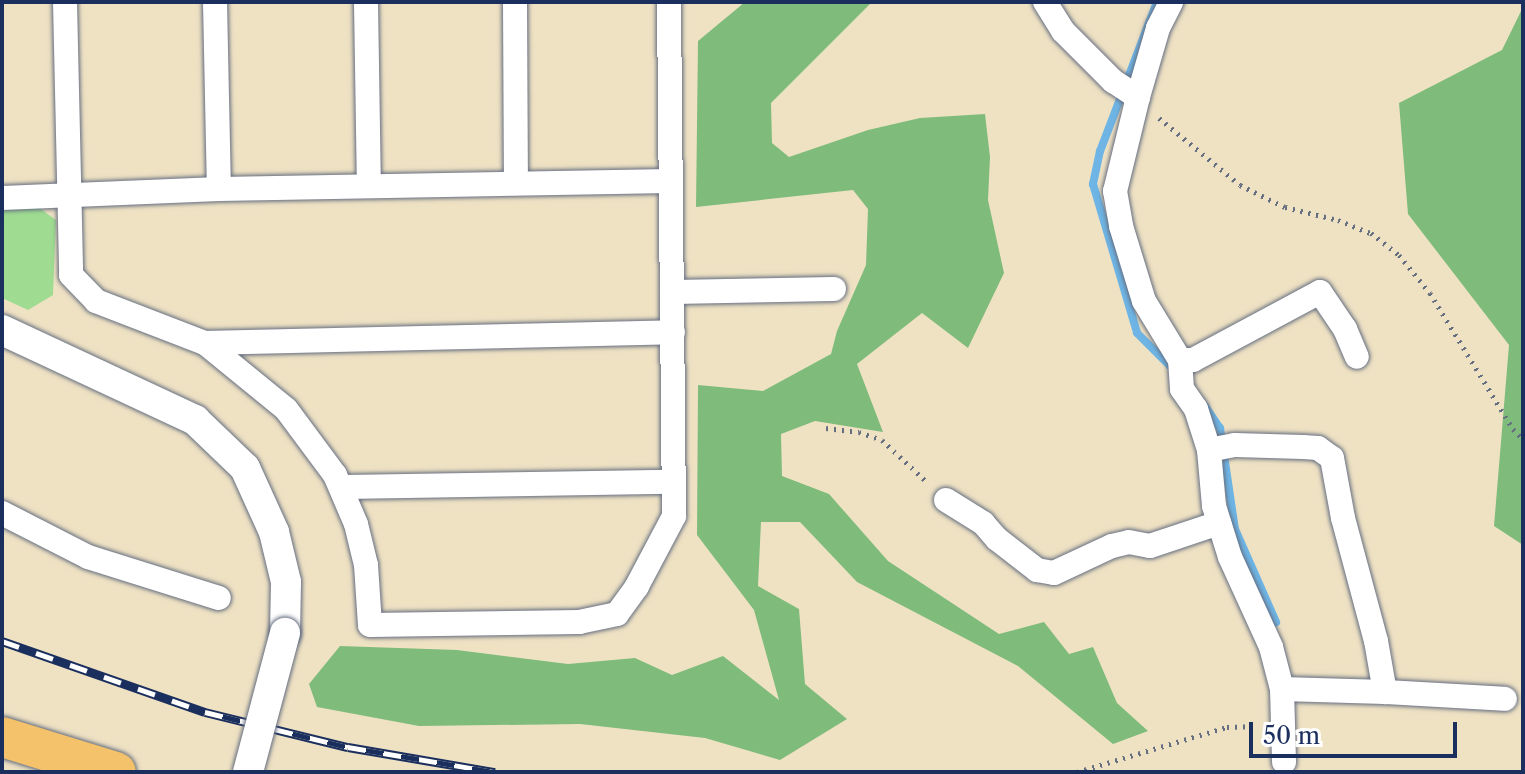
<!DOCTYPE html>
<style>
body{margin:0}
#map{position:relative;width:1525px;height:774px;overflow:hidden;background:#efe2c3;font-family:"Libre Caslon Text",serif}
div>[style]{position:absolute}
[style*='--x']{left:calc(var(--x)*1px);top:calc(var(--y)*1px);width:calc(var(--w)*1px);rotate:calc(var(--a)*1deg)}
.green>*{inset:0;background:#9fdc91}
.forest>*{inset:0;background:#7fbc7b}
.stream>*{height:8px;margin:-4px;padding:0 4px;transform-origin:4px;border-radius:4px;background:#6eb5e5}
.path>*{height:5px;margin-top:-2.5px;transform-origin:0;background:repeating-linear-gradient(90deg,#656e81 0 2px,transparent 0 8px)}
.roads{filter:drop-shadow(0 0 2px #656e81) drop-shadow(0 0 2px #656e81)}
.minor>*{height:24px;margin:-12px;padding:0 12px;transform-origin:12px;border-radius:12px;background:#fff}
.tertiary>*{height:30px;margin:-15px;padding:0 15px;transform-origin:15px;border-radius:15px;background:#fff}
.trunk>*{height:40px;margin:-20px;padding:0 20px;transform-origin:20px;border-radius:20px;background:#f3c26a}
.rail>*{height:9px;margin-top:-4.5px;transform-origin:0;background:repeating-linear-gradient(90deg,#fff 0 18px,#1b2f5e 0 36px);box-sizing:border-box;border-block:2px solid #1b2f5e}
.bridges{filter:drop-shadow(0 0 2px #656e81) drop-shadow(0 0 2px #656e81)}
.tertiary-bridge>*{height:30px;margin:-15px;padding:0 15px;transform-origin:15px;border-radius:15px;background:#fff}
span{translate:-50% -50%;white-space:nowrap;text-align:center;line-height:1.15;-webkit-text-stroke:7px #fff;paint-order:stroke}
.frame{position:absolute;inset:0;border:4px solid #1b2f5e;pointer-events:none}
.scale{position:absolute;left:1249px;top:722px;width:208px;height:36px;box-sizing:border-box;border:4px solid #1b2f5e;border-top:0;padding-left:10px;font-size:24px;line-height:28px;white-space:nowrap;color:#1b2f5e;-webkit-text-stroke:6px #fff;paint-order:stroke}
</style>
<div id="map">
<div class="green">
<div style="clip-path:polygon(38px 207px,56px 220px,53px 295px,28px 310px,2px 298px,2px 208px)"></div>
</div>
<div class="forest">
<div style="clip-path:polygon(745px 2px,872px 2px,771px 103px,772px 143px,789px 157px,868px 130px,920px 118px,985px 114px,990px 157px,988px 200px,1004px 273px,968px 348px,922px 313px,857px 364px,883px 432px,815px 421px,781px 434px,782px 476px,829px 494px,888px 561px,999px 634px,1044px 622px,1069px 654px,1093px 647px,1117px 703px,1148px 731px,1113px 744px,1018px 666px,857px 582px,800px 522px,761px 522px,758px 586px,799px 609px,805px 684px,847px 719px,780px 760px,705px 738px,580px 724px,419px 726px,317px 707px,309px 684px,340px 646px,457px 650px,568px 664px,635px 658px,672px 675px,723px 656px,779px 700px,754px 610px,697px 535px,698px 385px,763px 391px,831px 354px,837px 331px,866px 265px,868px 209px,853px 190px,696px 207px,698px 41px)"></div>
<div style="clip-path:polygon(1523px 7px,1523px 545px,1494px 526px,1509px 345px,1408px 214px,1399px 103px,1502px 50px)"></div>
</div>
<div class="stream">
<div style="--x:1157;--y:2;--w:160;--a:110.9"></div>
<div style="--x:1100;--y:151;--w:34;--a:102"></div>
<div style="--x:1093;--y:184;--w:155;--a:73.5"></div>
<div style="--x:1137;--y:333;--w:54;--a:45"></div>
<div style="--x:1205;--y:406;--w:27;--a:56"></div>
<div style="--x:1220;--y:428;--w:102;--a:81.6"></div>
<div style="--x:1235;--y:529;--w:102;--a:66.2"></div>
</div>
<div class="path">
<div style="--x:1159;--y:118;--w:105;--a:39.6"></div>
<div style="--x:1240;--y:185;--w:50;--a:26.1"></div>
<div style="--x:1285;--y:207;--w:55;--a:13.8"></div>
<div style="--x:1338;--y:220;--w:35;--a:22"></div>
<div style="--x:1371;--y:233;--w:36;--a:38"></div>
<div style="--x:1399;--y:255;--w:49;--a:50.8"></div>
<div style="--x:1430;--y:293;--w:159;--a:58.6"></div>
<div style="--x:1513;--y:429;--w:14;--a:45"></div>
<div style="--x:826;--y:428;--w:33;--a:7"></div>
<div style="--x:859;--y:432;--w:24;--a:19"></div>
<div style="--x:882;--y:440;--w:63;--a:43.1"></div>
<div style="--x:1077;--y:772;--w:157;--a:-16.7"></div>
<div style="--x:1227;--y:727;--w:31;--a:-2"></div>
</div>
<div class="roads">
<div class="minor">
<div style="--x:65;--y:2;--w:273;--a:88.7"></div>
<div style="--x:71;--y:275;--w:36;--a:46"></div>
<div style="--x:96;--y:301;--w:117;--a:21.1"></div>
<div style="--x:205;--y:343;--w:468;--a:-1.3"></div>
<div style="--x:215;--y:2;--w:187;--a:88.8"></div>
<div style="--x:366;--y:2;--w:183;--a:89.1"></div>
<div style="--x:515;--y:2;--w:180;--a:89.7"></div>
<div style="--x:1045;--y:2;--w:34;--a:58"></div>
<div style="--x:1063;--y:31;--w:71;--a:45"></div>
<div style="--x:1113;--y:81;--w:30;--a:33"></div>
<div style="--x:1138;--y:97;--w:97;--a:103.7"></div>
<div style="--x:1115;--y:191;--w:36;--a:80"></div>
<div style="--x:1121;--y:226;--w:78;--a:73"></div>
<div style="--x:1144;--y:301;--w:69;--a:58.6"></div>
<div style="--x:1180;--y:360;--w:29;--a:86"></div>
<div style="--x:1182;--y:389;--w:24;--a:55"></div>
<div style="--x:1196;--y:409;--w:43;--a:72.4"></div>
<div style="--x:1209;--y:450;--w:56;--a:84.9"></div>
<div style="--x:1214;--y:506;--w:53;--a:72.6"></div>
<div style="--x:1230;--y:557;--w:99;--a:65.5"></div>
<div style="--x:1271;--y:647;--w:43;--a:75.3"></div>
<div style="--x:1282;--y:689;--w:73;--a:88.4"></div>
<div style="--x:1138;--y:97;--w:72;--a:-73.8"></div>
<div style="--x:1158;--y:28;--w:29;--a:-63"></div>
<div style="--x:2;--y:198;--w:217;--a:-2.4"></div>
<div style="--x:219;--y:189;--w:452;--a:-1"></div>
<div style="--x:672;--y:292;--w:162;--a:-1.1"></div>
<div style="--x:205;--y:343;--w:104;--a:39.2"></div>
<div style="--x:286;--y:409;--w:82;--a:53.4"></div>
<div style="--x:335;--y:475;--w:53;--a:66.8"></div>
<div style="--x:356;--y:524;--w:42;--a:76.3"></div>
<div style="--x:366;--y:565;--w:60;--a:86.2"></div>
<div style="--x:370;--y:625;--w:209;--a:-0.8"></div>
<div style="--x:579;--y:622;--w:39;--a:-12"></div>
<div style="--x:617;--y:614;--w:34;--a:-54"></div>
<div style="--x:637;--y:586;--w:79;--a:-62.1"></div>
<div style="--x:674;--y:516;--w:514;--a:-90.56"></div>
<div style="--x:1180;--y:360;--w:13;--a:0"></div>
<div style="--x:1193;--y:360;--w:144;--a:-28.2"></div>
<div style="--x:1320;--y:292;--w:45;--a:56"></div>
<div style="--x:1345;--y:329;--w:30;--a:67"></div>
<div style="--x:1209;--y:450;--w:26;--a:-11"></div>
<div style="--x:1235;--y:445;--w:68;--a:1.7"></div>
<div style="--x:1303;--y:447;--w:15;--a:4"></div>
<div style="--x:1318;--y:448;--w:17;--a:36"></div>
<div style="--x:1332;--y:458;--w:61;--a:79.6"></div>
<div style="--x:1343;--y:518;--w:127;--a:75"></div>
<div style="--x:1376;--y:641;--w:52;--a:80"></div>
<div style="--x:1385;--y:692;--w:103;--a:-178.3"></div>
<div style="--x:341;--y:487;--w:333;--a:-0.9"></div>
<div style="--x:946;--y:500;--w:44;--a:31.9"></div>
<div style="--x:983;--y:523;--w:21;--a:49"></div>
<div style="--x:997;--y:539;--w:51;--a:37.8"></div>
<div style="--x:1037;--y:570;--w:17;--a:10"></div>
<div style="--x:1054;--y:573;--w:64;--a:-25"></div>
<div style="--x:1112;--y:546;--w:17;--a:-13"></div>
<div style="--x:1129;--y:542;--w:21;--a:11"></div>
<div style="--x:1150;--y:546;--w:73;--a:-18.4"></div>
<div style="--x:2;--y:513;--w:97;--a:27.1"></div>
<div style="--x:88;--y:557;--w:137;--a:17.4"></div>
<div style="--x:1385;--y:692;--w:120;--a:3.3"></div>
</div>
<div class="tertiary">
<div style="--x:2;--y:330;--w:213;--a:25"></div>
<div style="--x:195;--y:420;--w:69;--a:43.8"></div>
<div style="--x:245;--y:468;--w:70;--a:65.6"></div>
<div style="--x:274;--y:532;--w:51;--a:76.5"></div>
<div style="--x:286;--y:582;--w:51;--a:91.1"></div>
</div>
<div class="trunk">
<div style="--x:2;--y:737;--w:119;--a:17.1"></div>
</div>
</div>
<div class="rail">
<div style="--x:2;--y:641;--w:215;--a:19.3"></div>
<div style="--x:205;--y:712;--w:147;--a:13.8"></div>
<div style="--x:348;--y:747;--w:149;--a:9.7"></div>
</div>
<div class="bridges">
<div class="tertiary-bridge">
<div style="--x:248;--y:772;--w:144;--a:-75.1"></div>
</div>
</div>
<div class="frame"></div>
<div class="scale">50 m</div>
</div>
